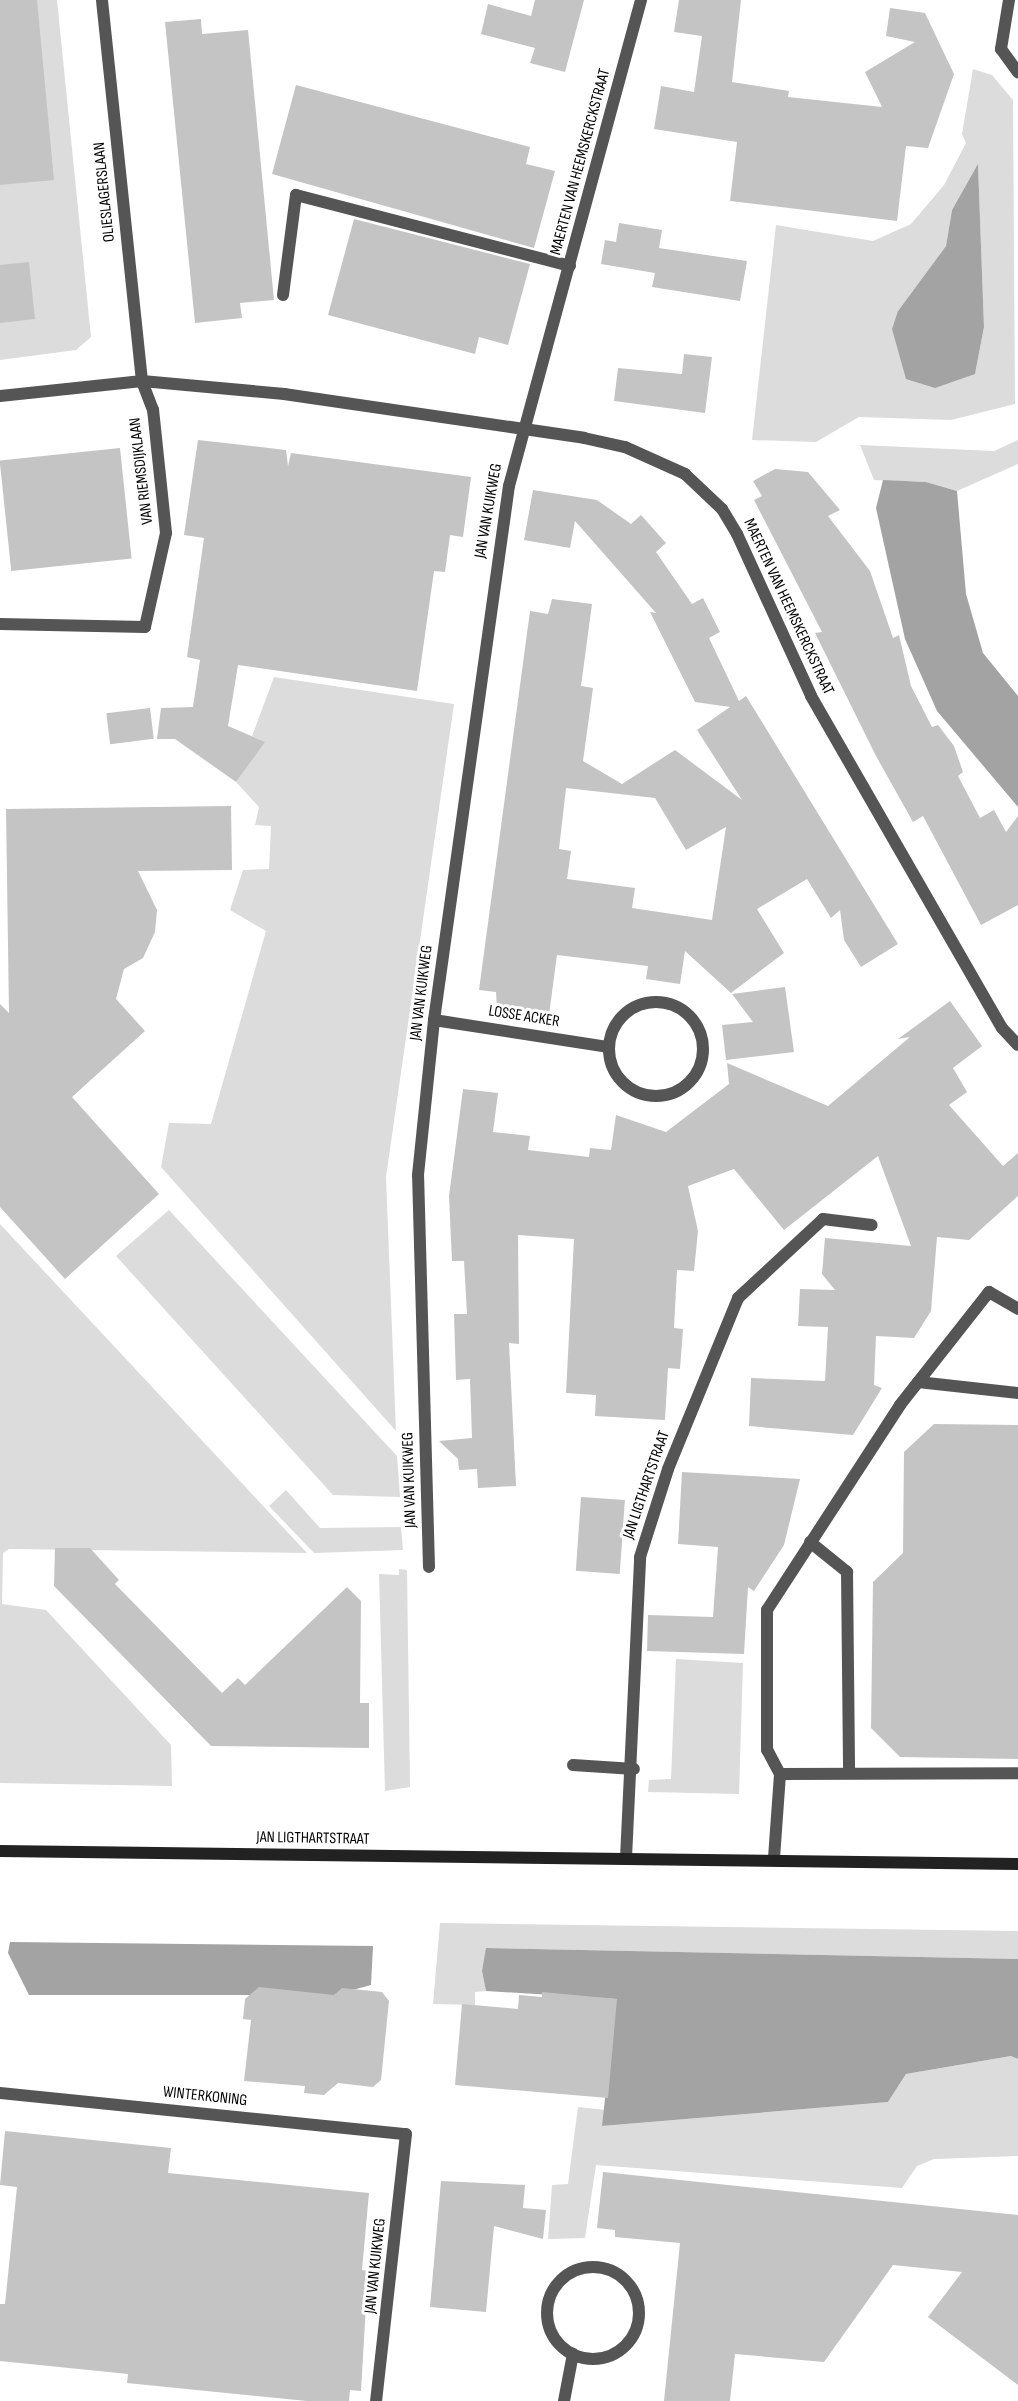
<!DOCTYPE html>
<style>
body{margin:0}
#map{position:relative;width:1018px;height:2401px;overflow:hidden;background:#fff;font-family:"Sofia Sans Condensed",sans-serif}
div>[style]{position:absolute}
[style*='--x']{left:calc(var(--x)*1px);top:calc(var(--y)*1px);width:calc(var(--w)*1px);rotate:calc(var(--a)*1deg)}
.green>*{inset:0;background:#dcdcdc}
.water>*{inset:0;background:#a3a3a3}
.building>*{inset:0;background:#c4c4c4;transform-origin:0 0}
.lane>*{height:12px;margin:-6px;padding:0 6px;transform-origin:6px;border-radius:6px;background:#555}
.street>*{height:12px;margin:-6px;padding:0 6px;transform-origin:6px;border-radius:6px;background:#555}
.street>.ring{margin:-6px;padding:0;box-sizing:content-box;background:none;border:12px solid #555;border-radius:50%}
.secondary>*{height:12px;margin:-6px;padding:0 6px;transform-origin:6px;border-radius:6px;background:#222}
span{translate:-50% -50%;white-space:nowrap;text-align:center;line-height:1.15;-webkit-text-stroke:6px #fff;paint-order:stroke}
.street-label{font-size:16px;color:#000}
</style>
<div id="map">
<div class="green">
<div style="clip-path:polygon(0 0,57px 0,91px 337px,76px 350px,0 360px)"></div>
<div style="clip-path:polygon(evenodd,973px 69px,992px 75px,1013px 100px,1015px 404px,951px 420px,859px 417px,816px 442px,752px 440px,776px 225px,873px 241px,911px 224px,944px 185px,966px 143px,962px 134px,973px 69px,978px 165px,984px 327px,975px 374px,898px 311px,946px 246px,952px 210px,978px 165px)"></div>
<div style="clip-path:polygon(1018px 440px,1018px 464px,957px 491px,926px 482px,874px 480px,860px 445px,994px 451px)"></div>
<div style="clip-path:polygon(274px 677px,454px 704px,386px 1177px,396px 1431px,161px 1167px,169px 1123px,211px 1124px,266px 931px,230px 910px,243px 870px,269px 869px,271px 826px,255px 825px,259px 807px,236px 782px,264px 742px,252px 736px)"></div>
<div style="clip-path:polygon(169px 1210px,397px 1456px,400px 1497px,333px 1495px,116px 1256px)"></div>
<div style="clip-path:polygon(0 1224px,307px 1553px,9px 1549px,3px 1553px,2px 1604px,46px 1610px,171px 1745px,172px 1786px,0 1783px)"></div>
<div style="clip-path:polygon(286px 1490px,320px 1528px,401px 1527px,403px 1550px,314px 1553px,269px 1506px)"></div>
<div style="clip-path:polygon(399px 1569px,407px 1570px,410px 1787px,385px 1791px,379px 1574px,399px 1575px)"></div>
<div style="clip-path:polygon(676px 1659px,743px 1663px,739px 1794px,648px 1792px,649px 1780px,671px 1779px)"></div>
<div style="clip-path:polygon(440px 1923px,1018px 1931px,1018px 1959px,487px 1948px,482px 1971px,486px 1991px,475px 1992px,475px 2005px,433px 2004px)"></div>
<div style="clip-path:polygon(1011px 2056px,1018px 2059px,1018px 2156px,934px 2159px,917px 2166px,902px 2188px,596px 2165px,585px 2238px,548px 2239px,552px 2185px,568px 2184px,578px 2107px,606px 2110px,602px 2126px,888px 2102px,906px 2074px)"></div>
</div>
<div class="water">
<div style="clip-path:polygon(978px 164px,984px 327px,975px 374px,935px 388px,906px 379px,892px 329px,898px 311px,946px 246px,952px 210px)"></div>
<div style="clip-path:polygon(883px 480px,926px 482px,957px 491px,966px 594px,983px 653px,1018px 696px,1018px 807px,937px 711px,905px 639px,876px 508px)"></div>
<div style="clip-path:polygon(10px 1942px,373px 1946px,371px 1985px,334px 1995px,29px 1995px,8px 1953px)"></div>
<div style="clip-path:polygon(486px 1948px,1018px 1959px,1018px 2059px,1011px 2056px,906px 2074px,888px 2102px,602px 2126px,616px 1999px,486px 1991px,482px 1971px)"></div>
</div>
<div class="building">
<div style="clip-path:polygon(0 0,37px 0,54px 180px,0 185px)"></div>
<div style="clip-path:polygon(535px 0,584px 0,565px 72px,530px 63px,535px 48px,481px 34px,488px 4px,531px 16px)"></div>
<div style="clip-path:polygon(679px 0,741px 0,732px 82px,789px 91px,788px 97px,882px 107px,865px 72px,915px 42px,886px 36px,890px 8px,925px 13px,954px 74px,928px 148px,906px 146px,897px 221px,730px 201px,737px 142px,654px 129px,661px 86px,694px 92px,702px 36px,674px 32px)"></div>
<div style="clip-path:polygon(201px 19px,202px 34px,248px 30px,274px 300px,240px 303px,242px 318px,195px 323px,165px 22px)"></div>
<div style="clip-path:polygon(296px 85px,530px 147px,526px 164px,555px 171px,534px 248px,272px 174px)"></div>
<div style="clip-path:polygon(354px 219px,530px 264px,508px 345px,479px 337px,475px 354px,328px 315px)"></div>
<div style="clip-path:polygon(619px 223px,662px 230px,659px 248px,747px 261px,740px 301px,652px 287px,655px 273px,601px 264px,605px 240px,616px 242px)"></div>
<div style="clip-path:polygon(29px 262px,35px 319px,0 323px,0 265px)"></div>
<div style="clip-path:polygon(684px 354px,712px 357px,705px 413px,614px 401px,618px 368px,682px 374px)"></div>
<div style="clip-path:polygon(198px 440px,286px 450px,288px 466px,291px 453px,471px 477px,463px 537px,450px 535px,445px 572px,434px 571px,417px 691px,238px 665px,228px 726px,265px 742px,236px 782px,175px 739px,157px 739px,161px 708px,193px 707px,200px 660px,187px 657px,204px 538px,184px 535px)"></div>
<div style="left:120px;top:448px;width:111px;height:121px;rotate:84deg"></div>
<div style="clip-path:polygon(775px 469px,808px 472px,840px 510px,828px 516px,870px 571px,893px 638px,899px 635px,911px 686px,932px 727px,938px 725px,954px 746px,963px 772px,958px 776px,980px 818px,994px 810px,1006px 832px,1018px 816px,1018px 905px,981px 925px,923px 816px,913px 822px,876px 756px,815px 633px,822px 632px,754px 500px,762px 496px,753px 481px)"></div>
<div style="clip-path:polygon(evenodd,533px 490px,597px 500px,631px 524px,641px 515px,666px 543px,656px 552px,692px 604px,703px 598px,720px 632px,709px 638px,739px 701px,746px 696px,898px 944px,861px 967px,844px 940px,840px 910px,831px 918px,807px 879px,757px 909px,784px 953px,731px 993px,685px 951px,680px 984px,646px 979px,648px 966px,557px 955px,549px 1015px,497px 1008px,496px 992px,479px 990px,530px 611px,548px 614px,552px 599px,592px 604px,581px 686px,593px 688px,583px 761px,622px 784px,675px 750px,742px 800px,697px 730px,730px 707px,695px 702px,650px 612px,656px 613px,575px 521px,570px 548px,524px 540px,533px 490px,566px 788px,655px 798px,686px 850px,726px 827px,712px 920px,632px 908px,635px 888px,567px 879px,571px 851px,559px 849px,566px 788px)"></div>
<div style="left:150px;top:708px;width:31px;height:44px;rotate:83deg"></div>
<div style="clip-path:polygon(231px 806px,232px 870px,138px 871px,157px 910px,155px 932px,143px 958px,124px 969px,116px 999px,145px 1031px,72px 1097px,159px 1194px,65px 1279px,0 1207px,0 1004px,9px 1013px,6px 809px)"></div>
<div style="clip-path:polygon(785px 987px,794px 1052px,726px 1060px,722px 1025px,753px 1022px,732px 994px)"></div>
<div style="clip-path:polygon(950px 1001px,982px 1046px,953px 1068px,967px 1092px,949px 1105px,1003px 1166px,1018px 1153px,1018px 1196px,969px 1240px,937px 1237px,931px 1311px,914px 1338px,876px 1336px,874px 1385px,882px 1388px,853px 1435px,749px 1426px,751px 1378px,825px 1381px,828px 1327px,798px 1326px,800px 1289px,835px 1290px,822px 1274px,825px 1238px,911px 1246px,878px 1156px,784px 1230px,734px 1169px,688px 1186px,698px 1231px,694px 1271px,677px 1270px,674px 1328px,683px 1329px,680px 1369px,668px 1368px,665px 1420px,595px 1416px,596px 1395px,566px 1393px,574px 1239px,518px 1235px,519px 1344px,509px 1343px,516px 1486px,478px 1488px,477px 1469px,459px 1470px,458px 1459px,439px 1441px,472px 1438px,470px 1379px,456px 1380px,454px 1314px,467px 1314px,464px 1261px,452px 1261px,449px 1196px,463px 1089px,498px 1093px,493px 1132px,530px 1136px,528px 1150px,589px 1157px,590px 1148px,611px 1150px,616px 1115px,666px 1132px,729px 1084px,727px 1063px,828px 1106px,910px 1037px,898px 1039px)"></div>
<div style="clip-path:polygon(934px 1424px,1018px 1425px,1018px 1759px,900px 1757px,871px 1728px,873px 1582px,903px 1553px,904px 1452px)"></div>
<div style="clip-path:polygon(682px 1472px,800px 1479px,784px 1545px,754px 1591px,748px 1587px,744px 1654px,647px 1651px,648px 1615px,713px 1617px,718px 1547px,678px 1544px)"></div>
<div style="left:581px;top:1497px;width:44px;height:74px;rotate:4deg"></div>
<div style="clip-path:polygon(55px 1548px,90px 1548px,119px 1580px,115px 1584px,222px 1693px,238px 1678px,245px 1685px,347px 1587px,361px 1601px,360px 1703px,369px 1703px,369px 1748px,211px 1746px,54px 1586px)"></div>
<div style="clip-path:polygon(259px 1987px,334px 1995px,342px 1988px,382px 1992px,389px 2001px,381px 2080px,373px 2087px,338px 2083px,324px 2095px,304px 2093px,305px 2086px,244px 2081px,251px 2020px,243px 2019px,245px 1999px)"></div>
<div style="clip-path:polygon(542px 1992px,617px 1999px,608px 2098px,455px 2085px,462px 2004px,518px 2009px,519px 1995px,542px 1997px)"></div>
<div style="clip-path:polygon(5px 2131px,171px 2148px,168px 2173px,369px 2193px,362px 2270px,368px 2271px,361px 2391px,350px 2390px,349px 2401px,307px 2401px,127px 2383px,128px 2374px,0 2361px,0 2304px,5px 2304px,17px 2187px,0 2185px)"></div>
<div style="clip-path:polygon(603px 2172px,1018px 2215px,1018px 2385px,928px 2317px,962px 2272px,893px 2265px,824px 2362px,735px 2354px,730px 2401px,664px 2401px,680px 2243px,615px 2237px,615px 2230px,597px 2228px)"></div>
<div style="clip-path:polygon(441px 2181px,525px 2185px,523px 2208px,546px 2210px,543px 2239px,494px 2226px,486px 2312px,430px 2307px)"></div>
</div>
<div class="lane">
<div style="--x:283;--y:295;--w:101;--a:-82.6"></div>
<div style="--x:296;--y:195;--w:283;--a:14.5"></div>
<div style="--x:918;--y:1382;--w:101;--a:6.3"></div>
<div style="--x:810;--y:1542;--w:48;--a:39"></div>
<div style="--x:847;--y:1572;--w:201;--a:89.4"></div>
<div style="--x:573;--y:1765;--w:61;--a:3.8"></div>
<div style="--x:780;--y:1774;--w:238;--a:-0.2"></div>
<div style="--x:774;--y:1858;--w:84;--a:-85.9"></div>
<div style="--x:780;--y:1774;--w:27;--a:-118"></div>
<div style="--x:767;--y:1750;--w:140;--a:-90"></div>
<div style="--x:767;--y:1610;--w:244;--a:-57"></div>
<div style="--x:900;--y:1405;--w:144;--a:-51.8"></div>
<div style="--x:989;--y:1292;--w:34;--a:30"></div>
</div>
<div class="street">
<div style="--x:1009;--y:0;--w:50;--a:99.3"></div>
<div style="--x:1001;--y:49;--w:29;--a:54"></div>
<div style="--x:0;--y:396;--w:143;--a:-6"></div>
<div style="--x:142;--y:381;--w:143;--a:5.2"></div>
<div style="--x:284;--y:394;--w:303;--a:8.3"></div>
<div style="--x:584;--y:438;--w:42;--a:12.4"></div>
<div style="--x:625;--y:447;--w:66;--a:24.2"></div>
<div style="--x:685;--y:474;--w:51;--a:43.4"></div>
<div style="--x:722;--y:509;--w:29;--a:59"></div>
<div style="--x:737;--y:534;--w:178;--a:65.4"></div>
<div style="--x:811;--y:696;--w:383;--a:60.1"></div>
<div style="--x:1002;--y:1028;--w:23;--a:47"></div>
<div style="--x:0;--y:624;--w:145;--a:1.2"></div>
<div style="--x:145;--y:627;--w:96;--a:-77.4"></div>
<div style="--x:166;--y:533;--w:124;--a:-96"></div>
<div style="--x:153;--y:410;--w:31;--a:-111"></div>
<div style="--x:142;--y:381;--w:383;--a:-96"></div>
<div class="ring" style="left:609px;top:1002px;width:82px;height:82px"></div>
<div style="--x:434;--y:1020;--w:177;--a:8.8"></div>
<div style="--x:429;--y:1567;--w:392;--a:-91.6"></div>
<div style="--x:418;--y:1175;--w:156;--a:-84.1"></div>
<div style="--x:434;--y:1020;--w:539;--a:-82.01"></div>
<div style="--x:509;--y:486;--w:504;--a:-74.8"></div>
<div style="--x:626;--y:1858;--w:301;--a:-87.3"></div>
<div style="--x:640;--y:1557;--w:92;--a:-72.3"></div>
<div style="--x:668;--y:1469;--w:185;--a:-67.7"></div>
<div style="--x:738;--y:1298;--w:116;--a:-42.9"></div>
<div style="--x:823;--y:1219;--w:49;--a:7"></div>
<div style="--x:0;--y:2093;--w:408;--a:5.8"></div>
<div style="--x:406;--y:2134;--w:269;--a:96.4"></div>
<div class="ring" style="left:547px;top:2267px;width:80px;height:80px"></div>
<div style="--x:564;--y:2401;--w:48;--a:-79.2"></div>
</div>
<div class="secondary">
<div style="--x:0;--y:1851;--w:1018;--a:0.73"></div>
</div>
<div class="street-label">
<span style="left:581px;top:162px;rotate:-75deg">MAERTEN VAN HEEMSKERCKSTRAAT</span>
<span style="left:105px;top:192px;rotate:-96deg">OLIESLAGERSLAAN</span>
<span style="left:142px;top:471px;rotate:-97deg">VAN RIEMSDIJKLAAN</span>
<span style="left:489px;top:511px;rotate:-80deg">JAN VAN KUIKWEG</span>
<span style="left:788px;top:607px;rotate:65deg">MAERTEN VAN HEEMSKERCKSTRAAT</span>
<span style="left:422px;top:993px;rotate:-83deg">JAN VAN KUIKWEG</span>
<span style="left:524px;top:1017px;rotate:9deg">LOSSE ACKER</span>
<span style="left:410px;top:1480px;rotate:-92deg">JAN VAN KUIKWEG</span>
<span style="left:647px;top:1485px;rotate:-71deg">JAN LIGTHARTSTRAAT</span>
<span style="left:313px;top:1839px;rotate:1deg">JAN LIGTHARTSTRAAT</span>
<span style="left:205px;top:2097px;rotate:6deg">WINTERKONING</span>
<span style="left:376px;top:2266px;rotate:-84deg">JAN VAN KUIKWEG</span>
</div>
</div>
